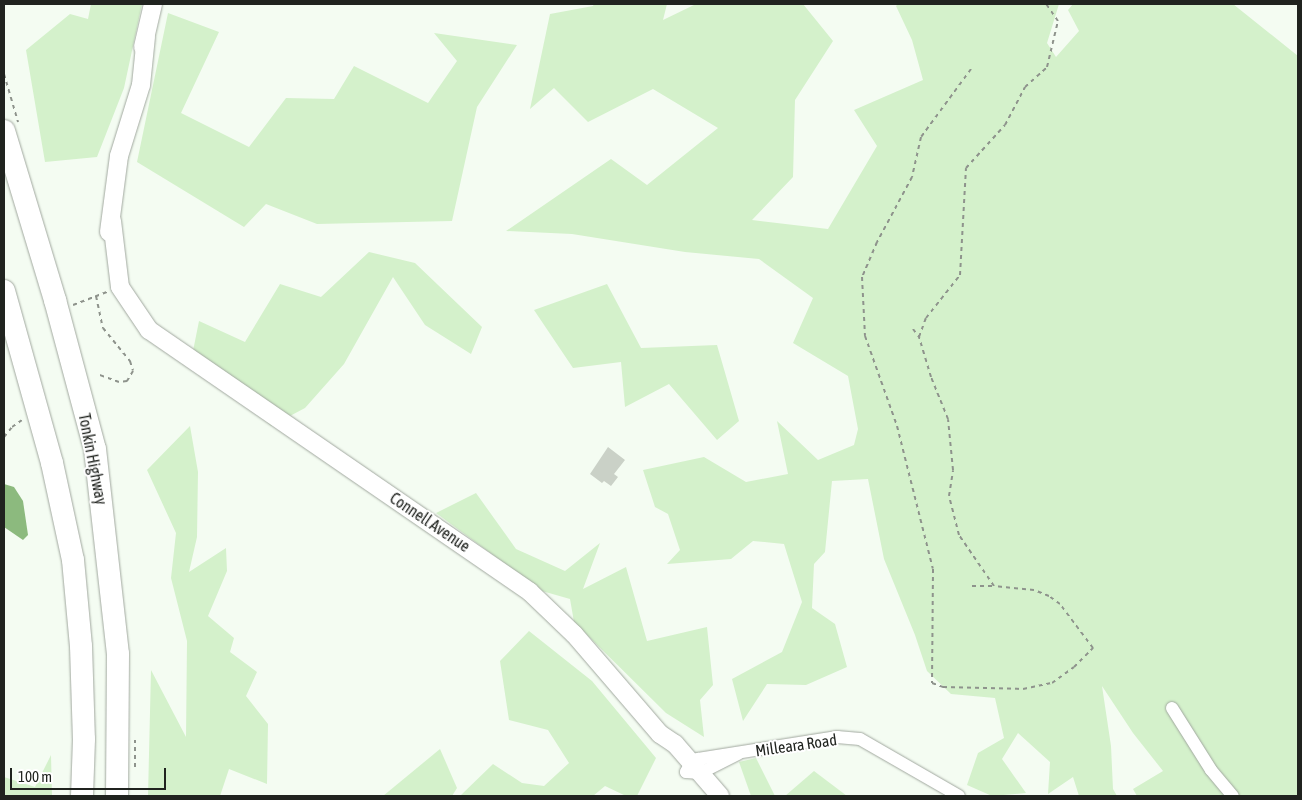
<!DOCTYPE html>
<style>
body{margin:0}
#map{position:relative;width:1302px;height:800px;overflow:hidden;background:#f4fcf2;font-family:"Asap Condensed",sans-serif}
div>[style]{position:absolute}
[style*='--x']{left:calc(var(--x)*1px);top:calc(var(--y)*1px);width:calc(var(--w)*1px);rotate:calc(var(--a)*1deg)}
.green>*{inset:0;background:#d4f1cb}
.water>*{inset:0;background:#8cba7e}
.building>*{inset:0;background:#cad1c7}
.path>*{height:2px;margin-top:-1px;transform-origin:0;background:repeating-linear-gradient(90deg,#8e938c 0 4px,transparent 0 8px)}
.roads{filter:drop-shadow(0 0 1px #a1a89f) drop-shadow(0 0 1px #a1a89f)}
.street>*{height:12px;margin:-6px;padding:0 6px;transform-origin:6px;border-radius:6px;background:#fff}
.secondary>*{height:18px;margin:-9px;padding:0 9px;transform-origin:9px;border-radius:9px;background:#fff}
.highway>*{height:22px;margin:-11px;padding:0 11px;transform-origin:11px;border-radius:11px;background:#fff}
span{translate:-50% -50%;white-space:nowrap;text-align:center;line-height:1.15;-webkit-text-stroke:4px #fff;paint-order:stroke}
.street-label{font-size:16px;color:#20231f}
.frame{position:absolute;inset:0;border:5px solid #20231f;pointer-events:none}
.scale{position:absolute;left:10px;top:768px;width:156px;height:22px;box-sizing:border-box;border:2px solid #20231f;border-top:0;padding-left:6px;font-size:15px;line-height:18px;white-space:nowrap;color:#20231f;-webkit-text-stroke:4px #fff;paint-order:stroke}
</style>
<div id="map">
<div class="green">
<div style="clip-path:polygon(91px 4px,142px 4px,124px 88px,97px 157px,45px 162px,26px 50px,70px 14px,88px 19px)"></div>
<div style="clip-path:polygon(594px 4px,667px 4px,663px 20px,696px 4px,803px 4px,833px 41px,795px 100px,793px 177px,752px 220px,828px 229px,877px 146px,854px 110px,923px 80px,912px 40px,896px 6px,898px 4px,1059px 4px,1047px 43px,1056px 57px,1079px 31px,1068px 10px,1073px 4px,1233px 4px,1298px 56px,1298px 796px,1137px 796px,1133px 789px,1163px 771px,1133px 733px,1102px 686px,1111px 746px,1113px 789px,1117px 796px,1079px 796px,1073px 777px,1048px 794px,1050px 762px,1018px 733px,1002px 759px,1026px 793px,992px 796px,967px 785px,978px 753px,1004px 738px,995px 698px,951px 694px,927px 671px,915px 635px,884px 559px,868px 479px,832px 481px,825px 552px,814px 564px,812px 608px,835px 624px,847px 667px,806px 685px,767px 684px,743px 721px,732px 679px,782px 652px,802px 602px,784px 544px,753px 541px,731px 559px,667px 564px,680px 550px,668px 514px,655px 507px,643px 470px,704px 457px,746px 482px,788px 474px,777px 421px,818px 460px,854px 445px,858px 429px,848px 376px,793px 343px,813px 298px,759px 259px,685px 252px,572px 234px,506px 231px,611px 159px,647px 185px,718px 128px,653px 89px,588px 122px,554px 88px,530px 109px,550px 14px,593px 6px)"></div>
<div style="clip-path:polygon(168px 13px,219px 32px,181px 113px,249px 147px,286px 98px,334px 99px,354px 66px,428px 103px,457px 61px,434px 33px,517px 45px,477px 107px,452px 221px,317px 224px,266px 204px,244px 227px,137px 162px)"></div>
<div style="clip-path:polygon(369px 252px,415px 263px,482px 327px,471px 354px,425px 325px,393px 277px,344px 364px,305px 408px,271px 426px,193px 351px,199px 321px,245px 342px,280px 284px,321px 297px)"></div>
<div style="clip-path:polygon(607px 284px,641px 348px,717px 345px,739px 421px,717px 440px,669px 384px,625px 407px,621px 362px,573px 368px,534px 310px)"></div>
<div style="clip-path:polygon(190px 426px,198px 472px,197px 537px,189px 572px,226px 548px,227px 571px,208px 616px,234px 638px,230px 652px,257px 672px,246px 696px,268px 724px,267px 784px,229px 769px,220px 796px,148px 796px,151px 670px,186px 737px,187px 641px,171px 578px,176px 533px,147px 470px)"></div>
<div style="clip-path:polygon(476px 493px,516px 549px,565px 571px,600px 543px,583px 589px,626px 567px,647px 641px,707px 627px,713px 685px,700px 700px,704px 737px,666px 713px,574px 622px,570px 599px,542px 591px,436px 513px)"></div>
<div style="clip-path:polygon(529px 631px,592px 681px,656px 758px,637px 796px,626px 796px,605px 786px,593px 796px,460px 796px,493px 764px,522px 783px,544px 786px,569px 763px,548px 730px,509px 720px,500px 661px)"></div>
<div style="clip-path:polygon(440px 749px,457px 788px,452px 796px,383px 796px)"></div>
<div style="clip-path:polygon(51px 755px,52px 796px,4px 796px,4px 777px,35px 787px)"></div>
<div style="clip-path:polygon(756px 758px,775px 796px,751px 796px,739px 762px)"></div>
<div style="clip-path:polygon(814px 771px,847px 796px,785px 796px)"></div>
</div>
<div class="water">
<div style="clip-path:polygon(4px 484px,14px 487px,23px 501px,28px 535px,23px 540px,4px 527px)"></div>
</div>
<div class="building">
<div style="clip-path:polygon(608px 447px,625px 460px,614px 474px,618px 477px,611px 486px,604px 481px,602px 483px,590px 474px)"></div>
</div>
<div class="path">
<div style="--x:971;--y:69;--w:84;--a:126.3"></div>
<div style="--x:921;--y:137;--w:41;--a:102.7"></div>
<div style="--x:912;--y:177;--w:74;--a:118.3"></div>
<div style="--x:877;--y:242;--w:38;--a:113"></div>
<div style="--x:862;--y:277;--w:59;--a:87.1"></div>
<div style="--x:865;--y:336;--w:96;--a:70.4"></div>
<div style="--x:897;--y:426;--w:147;--a:75.9"></div>
<div style="--x:933;--y:569;--w:114;--a:90.5"></div>
<div style="--x:932;--y:683;--w:12;--a:20"></div>
<div style="--x:943;--y:687;--w:80;--a:1.4"></div>
<div style="--x:1023;--y:689;--w:30;--a:-12"></div>
<div style="--x:1052;--y:683;--w:27;--a:-36"></div>
<div style="--x:1074;--y:667;--w:27;--a:-45"></div>
<div style="--x:1093;--y:648;--w:55;--a:-126.9"></div>
<div style="--x:1060;--y:604;--w:14;--a:-144"></div>
<div style="--x:1049;--y:596;--w:16;--a:-158"></div>
<div style="--x:1034;--y:590;--w:40;--a:-174.3"></div>
<div style="--x:994;--y:586;--w:62;--a:-124.5"></div>
<div style="--x:959;--y:535;--w:40;--a:-104.4"></div>
<div style="--x:949;--y:496;--w:26;--a:-81"></div>
<div style="--x:953;--y:470;--w:51;--a:-95.6"></div>
<div style="--x:948;--y:419;--w:45;--a:-112"></div>
<div style="--x:931;--y:377;--w:42;--a:-106.7"></div>
<div style="--x:919;--y:337;--w:20;--a:-70"></div>
<div style="--x:926;--y:318;--w:55;--a:-51.7"></div>
<div style="--x:960;--y:275;--w:107;--a:-86.8"></div>
<div style="--x:966;--y:168;--w:58;--a:-47.8"></div>
<div style="--x:1005;--y:125;--w:43;--a:-62.2"></div>
<div style="--x:1025;--y:87;--w:30;--a:-42"></div>
<div style="--x:1047;--y:67;--w:47;--a:-76.6"></div>
<div style="--x:1058;--y:21;--w:21;--a:-125"></div>
<div style="--x:4;--y:74;--w:50;--a:73.7"></div>
<div style="--x:96;--y:296;--w:33;--a:78"></div>
<div style="--x:103;--y:328;--w:43;--a:50.7"></div>
<div style="--x:130;--y:361;--w:10;--a:73"></div>
<div style="--x:133;--y:371;--w:12;--a:121"></div>
<div style="--x:127;--y:381;--w:8;--a:173"></div>
<div style="--x:119;--y:382;--w:23;--a:-160"></div>
<div style="--x:73;--y:305;--w:39;--a:-21"></div>
<div style="--x:913;--y:329;--w:10;--a:53"></div>
<div style="--x:4;--y:437;--w:13;--a:-51"></div>
<div style="--x:12;--y:427;--w:12;--a:-35"></div>
<div style="--x:972;--y:586;--w:22;--a:0"></div>
<div style="--x:135;--y:767;--w:27;--a:-90"></div>
</div>
<div class="roads">
<div class="street">
<div style="--x:1172;--y:708;--w:73;--a:57.8"></div>
<div style="--x:1211;--y:770;--w:34;--a:50"></div>
<div style="--x:738;--y:754;--w:42;--a:153.4"></div>
<div style="--x:700;--y:773;--w:14;--a:-176"></div>
<div style="--x:686;--y:772;--w:11;--a:-63"></div>
<div style="--x:691;--y:762;--w:8;--a:-23"></div>
<div style="--x:698;--y:759;--w:141;--a:-9"></div>
<div style="--x:837;--y:737;--w:23;--a:5"></div>
<div style="--x:860;--y:739;--w:114;--a:29.9"></div>
</div>
<div class="secondary">
<div style="--x:143;--y:47;--w:44;--a:-76.9"></div>
<div style="--x:112;--y:221;--w:66;--a:83.1"></div>
<div style="--x:120;--y:287;--w:52;--a:56"></div>
<div style="--x:149;--y:330;--w:462;--a:34.5"></div>
<div style="--x:530;--y:592;--w:61;--a:43.7"></div>
<div style="--x:574;--y:634;--w:132;--a:49.3"></div>
<div style="--x:660;--y:734;--w:18;--a:34"></div>
<div style="--x:675;--y:744;--w:69;--a:49.1"></div>
<div style="--x:109;--y:232;--w:77;--a:-82.5"></div>
<div style="--x:119;--y:156;--w:74;--a:-72.8"></div>
<div style="--x:141;--y:85;--w:48;--a:-84.1"></div>
</div>
<div class="highway">
<div style="--x:4;--y:131;--w:177;--a:73.2"></div>
<div style="--x:55;--y:300;--w:154;--a:75"></div>
<div style="--x:95;--y:449;--w:206;--a:83.6"></div>
<div style="--x:118;--y:654;--w:142;--a:90.4"></div>
<div style="--x:4;--y:291;--w:179;--a:74.4"></div>
<div style="--x:52;--y:463;--w:99;--a:77.8"></div>
<div style="--x:73;--y:560;--w:86;--a:84.7"></div>
<div style="--x:81;--y:646;--w:93;--a:88.2"></div>
<div style="--x:84;--y:739;--w:57;--a:92"></div>
</div>
</div>
<div class="street-label">
<span style="left:93px;top:459px;rotate:79deg">Tonkin Highway</span>
<span style="left:430px;top:522px;rotate:34deg">Connell Avenue</span>
<span style="left:796px;top:745px;rotate:-8deg">Milleara Road</span>
</div>
<div class="frame"></div>
<div class="scale">100 m</div>
</div>
